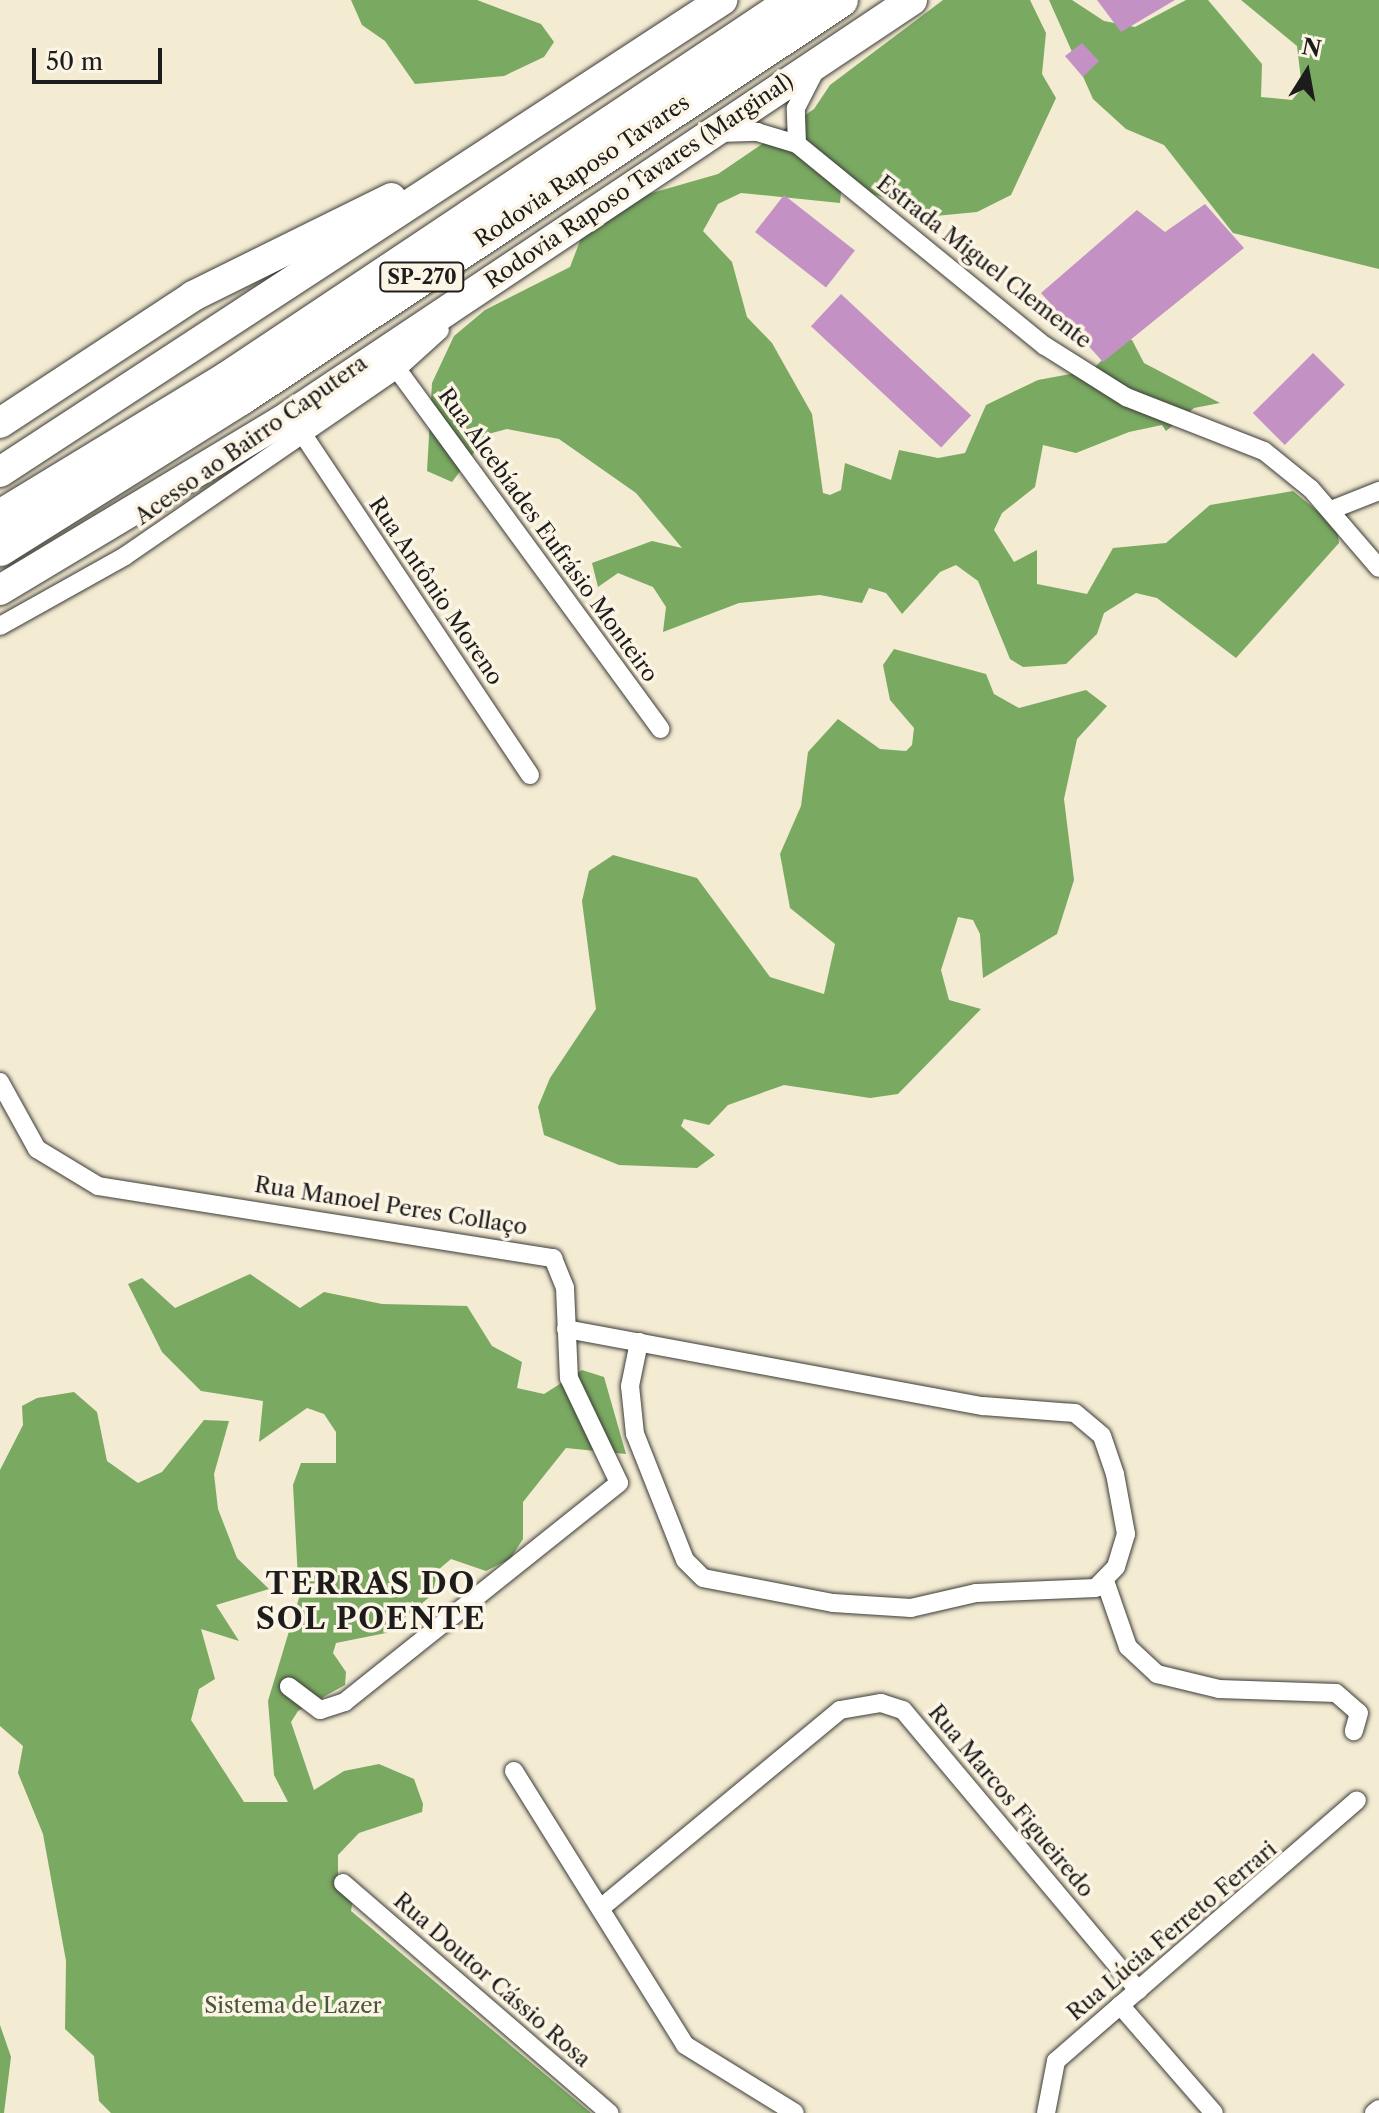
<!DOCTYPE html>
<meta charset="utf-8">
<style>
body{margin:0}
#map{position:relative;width:1379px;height:2113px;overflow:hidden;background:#f3ebd2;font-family:"Libre Caslon Text",serif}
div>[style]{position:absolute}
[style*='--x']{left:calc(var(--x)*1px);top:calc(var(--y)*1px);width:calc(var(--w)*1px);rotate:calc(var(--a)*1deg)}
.forest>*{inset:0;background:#7aa962}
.building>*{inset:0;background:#c391c4;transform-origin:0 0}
.roads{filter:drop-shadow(0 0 2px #3c3b37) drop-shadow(0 0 2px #3c3b37)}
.minor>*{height:18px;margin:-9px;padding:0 9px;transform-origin:9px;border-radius:9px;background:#fff}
.trunk>*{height:30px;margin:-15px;padding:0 15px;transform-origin:15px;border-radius:15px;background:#fff}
.motorway>*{height:34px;margin:-17px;padding:0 17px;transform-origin:17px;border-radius:17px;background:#fff}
span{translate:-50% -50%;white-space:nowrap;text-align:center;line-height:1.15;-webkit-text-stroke:7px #fcf5e5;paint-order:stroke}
.shield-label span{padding:2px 6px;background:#fcf5e5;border:2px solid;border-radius:6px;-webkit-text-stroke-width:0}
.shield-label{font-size:20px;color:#1c1c1c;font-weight:700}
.street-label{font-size:22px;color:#1c1c1c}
.park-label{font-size:22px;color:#485639}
.district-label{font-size:30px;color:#1c1c1c;font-weight:700;letter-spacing:2px}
.north{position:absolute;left:1267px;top:32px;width:80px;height:80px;-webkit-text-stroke:6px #fcf5e5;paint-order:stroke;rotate:11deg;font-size:22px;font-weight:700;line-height:32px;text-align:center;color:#1c1c1c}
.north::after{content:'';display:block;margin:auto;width:28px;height:36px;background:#1c1c1c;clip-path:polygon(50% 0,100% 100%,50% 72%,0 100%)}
.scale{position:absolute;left:32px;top:48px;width:130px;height:36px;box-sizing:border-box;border:4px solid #1c1c1c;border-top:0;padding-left:10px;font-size:24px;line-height:28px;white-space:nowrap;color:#1c1c1c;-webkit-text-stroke:6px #fcf5e5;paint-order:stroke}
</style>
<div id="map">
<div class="forest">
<div style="clip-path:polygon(351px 0,477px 0,541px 24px,554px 42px,544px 57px,504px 76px,415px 84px,385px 41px,362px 25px)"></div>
<div style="clip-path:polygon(943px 0,1030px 0,1046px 33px,1042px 74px,1056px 98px,1011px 195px,977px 212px,935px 216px,842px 183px,840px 203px,741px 193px,718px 204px,703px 231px,732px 262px,747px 317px,772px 343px,812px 414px,823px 493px,830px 495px,841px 490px,845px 463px,891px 480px,899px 450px,938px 458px,965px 453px,986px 405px,1038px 380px,1092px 370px,1113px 349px,1113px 336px,1132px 340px,1144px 363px,1220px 403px,1194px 408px,1166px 431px,1162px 425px,1129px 432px,1076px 453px,1043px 445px,1035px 487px,1002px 513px,994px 530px,1014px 562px,1037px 550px,1037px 584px,1087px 594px,1113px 548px,1166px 543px,1210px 505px,1293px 491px,1337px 527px,1339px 543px,1236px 658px,1157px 598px,1136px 593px,1104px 613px,1097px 634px,1066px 664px,1023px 667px,1010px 659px,978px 581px,956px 565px,940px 572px,902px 614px,886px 593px,869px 588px,862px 603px,820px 595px,739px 603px,663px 632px,666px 607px,653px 587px,618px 573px,598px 587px,592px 563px,652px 541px,682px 548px,636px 493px,559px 439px,507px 429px,488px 434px,452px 482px,427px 471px,432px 383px,454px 336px,485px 310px,570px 267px,583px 233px,638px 197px,718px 174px,814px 109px,830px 85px)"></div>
<div style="clip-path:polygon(1049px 0,1072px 0,1104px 21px,1135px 27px,1186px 0,1208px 0,1262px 64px,1261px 97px,1292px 100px,1302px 88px,1297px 46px,1241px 0,1379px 0,1379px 269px,1233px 233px,1164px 145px,1126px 129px,1093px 99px)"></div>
<div style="clip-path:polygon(894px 649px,986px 674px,994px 694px,1019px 708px,1086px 690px,1107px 706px,1077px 739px,1064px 799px,1074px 880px,1057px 934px,983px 978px,980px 934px,973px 920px,958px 917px,941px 970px,949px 1000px,981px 1009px,898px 1094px,870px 1098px,784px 1085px,728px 1105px,709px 1125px,684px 1119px,681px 1126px,715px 1155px,697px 1168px,619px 1165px,544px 1135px,538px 1107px,550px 1078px,596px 1009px,582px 901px,589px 871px,613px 855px,697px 878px,770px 977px,824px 994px,835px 944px,790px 908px,780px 854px,801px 806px,808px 752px,838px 719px,880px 749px,906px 751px,912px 745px,914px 728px,890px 700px,883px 665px)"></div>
<div style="clip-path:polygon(250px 1274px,300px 1308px,324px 1292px,382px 1304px,467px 1306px,492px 1346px,522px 1362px,517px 1388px,544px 1394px,582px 1370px,604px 1377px,626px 1454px,566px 1448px,523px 1502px,523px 1539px,510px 1559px,486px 1571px,451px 1559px,438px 1570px,432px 1595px,386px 1633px,336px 1643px,333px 1653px,346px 1672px,345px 1685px,298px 1711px,291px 1722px,314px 1790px,344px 1771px,379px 1764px,414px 1779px,423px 1804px,422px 1812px,359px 1833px,338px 1855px,338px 1881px,353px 1899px,351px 1911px,591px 2113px,111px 2113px,99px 2101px,94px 2056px,65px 2029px,66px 1961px,43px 1834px,18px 1773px,23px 1746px,0 1726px,0 1470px,23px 1425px,22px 1406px,37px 1398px,74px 1392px,97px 1412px,107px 1461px,138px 1483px,162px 1472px,204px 1420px,229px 1421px,214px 1474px,218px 1509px,237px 1558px,269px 1589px,216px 1605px,239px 1641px,201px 1629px,215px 1679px,199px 1689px,191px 1720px,244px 1802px,288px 1802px,274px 1775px,268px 1701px,299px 1598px,293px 1485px,301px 1463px,336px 1463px,336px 1432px,324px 1414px,307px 1408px,259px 1442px,263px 1401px,201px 1391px,162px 1352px,128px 1284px,142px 1278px,175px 1308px)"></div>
<div style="clip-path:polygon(0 2025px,11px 2057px,4px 2113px,0 2113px)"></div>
</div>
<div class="building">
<div style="clip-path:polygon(1097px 0,1175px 0,1121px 32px)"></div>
<div style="clip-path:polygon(1082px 43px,1099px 61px,1083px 77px,1065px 56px)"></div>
<div style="left:784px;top:195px;width:90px;height:47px;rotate:38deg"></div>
<div style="clip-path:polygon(1205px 204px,1244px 248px,1103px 362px,1041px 293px,1137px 210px,1165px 232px)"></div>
<div style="left:841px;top:294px;width:178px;height:44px;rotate:43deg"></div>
<div style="left:1313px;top:353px;width:45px;height:85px;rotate:45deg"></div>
</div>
<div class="roads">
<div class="minor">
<div style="--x:719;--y:133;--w:38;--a:-2"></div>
<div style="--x:757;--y:132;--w:42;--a:16.7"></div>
<div style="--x:797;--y:144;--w:320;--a:39.2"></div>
<div style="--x:1045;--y:346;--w:96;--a:32.2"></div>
<div style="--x:1126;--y:397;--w:148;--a:21.4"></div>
<div style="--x:1264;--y:451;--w:60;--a:39"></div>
<div style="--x:1311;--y:489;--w:104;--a:49.3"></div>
<div style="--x:797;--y:144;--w:36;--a:-92"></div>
<div style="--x:796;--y:108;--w:44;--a:-62.9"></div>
<div style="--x:397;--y:369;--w:446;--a:53.8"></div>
<div style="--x:302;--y:433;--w:411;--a:56.3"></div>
<div style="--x:1331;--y:510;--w:52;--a:-21.6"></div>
<div style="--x:0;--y:626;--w:143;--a:-29.2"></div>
<div style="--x:125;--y:556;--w:330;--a:-34.5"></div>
<div style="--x:397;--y:369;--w:58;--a:-42.2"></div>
<div style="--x:0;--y:1082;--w:77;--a:61.1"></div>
<div style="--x:37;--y:1149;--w:71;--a:31.2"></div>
<div style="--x:98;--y:1186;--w:461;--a:9"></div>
<div style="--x:553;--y:1258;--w:32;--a:68"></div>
<div style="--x:565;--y:1288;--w:90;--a:87.5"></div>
<div style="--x:569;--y:1378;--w:116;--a:64.5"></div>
<div style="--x:619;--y:1483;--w:351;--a:141.4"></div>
<div style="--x:345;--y:1702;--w:26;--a:162"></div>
<div style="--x:320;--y:1710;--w:39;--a:-143"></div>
<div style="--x:566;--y:1329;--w:424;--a:10.5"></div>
<div style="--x:983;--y:1406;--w:92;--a:4.4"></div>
<div style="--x:1075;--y:1413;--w:35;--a:40"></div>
<div style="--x:1102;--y:1436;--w:40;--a:71.1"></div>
<div style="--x:1115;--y:1474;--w:61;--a:79.6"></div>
<div style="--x:1126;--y:1534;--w:34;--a:107"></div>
<div style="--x:1116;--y:1567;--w:29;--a:134"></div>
<div style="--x:1096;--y:1588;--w:120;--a:177.6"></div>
<div style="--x:976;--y:1593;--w:67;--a:167"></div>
<div style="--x:911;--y:1608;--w:78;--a:-176.3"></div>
<div style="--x:833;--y:1603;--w:132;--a:-169.1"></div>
<div style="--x:703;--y:1578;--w:25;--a:-135"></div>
<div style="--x:685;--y:1560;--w:136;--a:-111.6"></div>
<div style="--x:635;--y:1434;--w:48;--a:-95.9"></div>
<div style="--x:630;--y:1386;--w:45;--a:-78.4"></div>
<div style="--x:1105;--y:1581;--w:70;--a:70.8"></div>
<div style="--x:1128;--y:1647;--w:40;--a:43"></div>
<div style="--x:1157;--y:1674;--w:64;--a:13.6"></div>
<div style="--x:1219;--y:1689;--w:117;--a:2"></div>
<div style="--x:1336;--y:1693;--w:30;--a:41"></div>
<div style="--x:1359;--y:1713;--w:19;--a:106"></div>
<div style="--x:514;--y:1771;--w:323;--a:58"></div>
<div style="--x:685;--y:2045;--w:129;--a:31.7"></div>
<div style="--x:343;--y:1883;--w:352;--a:40.8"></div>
<div style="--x:602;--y:1907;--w:309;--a:-39.6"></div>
<div style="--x:840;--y:1710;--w:42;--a:-9.7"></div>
<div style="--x:881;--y:1703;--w:23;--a:18"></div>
<div style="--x:903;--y:1710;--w:366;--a:50"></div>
<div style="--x:1120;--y:2005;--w:143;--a:49"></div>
<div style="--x:1046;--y:2113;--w:53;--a:-79.1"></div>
<div style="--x:1056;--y:2061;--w:398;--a:-40.9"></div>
<div style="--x:1374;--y:2113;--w:6;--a:-39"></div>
</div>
<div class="trunk">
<div style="--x:0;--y:423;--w:231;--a:-33.3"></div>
<div style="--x:193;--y:296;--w:221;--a:-26.3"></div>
<div style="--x:0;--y:472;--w:863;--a:-33.17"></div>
<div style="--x:0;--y:590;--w:327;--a:-31"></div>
<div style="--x:280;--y:422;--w:760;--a:-33.73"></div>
</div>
<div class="motorway">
<div style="--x:0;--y:517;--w:266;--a:-31.3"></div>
<div style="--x:227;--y:379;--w:683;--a:-33.71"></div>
<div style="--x:0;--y:549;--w:284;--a:-32.1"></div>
<div style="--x:241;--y:398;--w:720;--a:-33.56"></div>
</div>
</div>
<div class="shield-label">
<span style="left:422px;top:277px">SP-270</span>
</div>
<div class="street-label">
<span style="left:582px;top:171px;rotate:-34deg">Rodovia Raposo Tavares</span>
<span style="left:639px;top:181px;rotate:-34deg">Rodovia Raposo Tavares (Marginal)</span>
<span style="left:984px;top:262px;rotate:38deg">Estrada Miguel Clemente</span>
<span style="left:251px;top:440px;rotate:-35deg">Acesso ao Bairro Caputera</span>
<span style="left:548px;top:535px;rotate:54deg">Rua Alcebíades Eufrásio Monteiro</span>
<span style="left:436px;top:591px;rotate:56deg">Rua Antônio Moreno</span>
<span style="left:391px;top:1206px;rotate:9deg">Rua Manoel Peres Collaço</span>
<span style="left:1011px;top:1801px;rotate:50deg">Rua Marcos Figueiredo</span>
<span style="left:1172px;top:1931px;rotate:-40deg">Rua Lúcia Ferreto Ferrari</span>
<span style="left:492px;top:1980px;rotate:41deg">Rua Doutor Cássio Rosa</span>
</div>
<div class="park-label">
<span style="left:293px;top:2006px">Sistema de Lazer</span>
</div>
<div class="district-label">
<span style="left:371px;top:1601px">TERRAS DO<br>SOL POENTE</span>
</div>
<div class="north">N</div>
<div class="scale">50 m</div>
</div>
